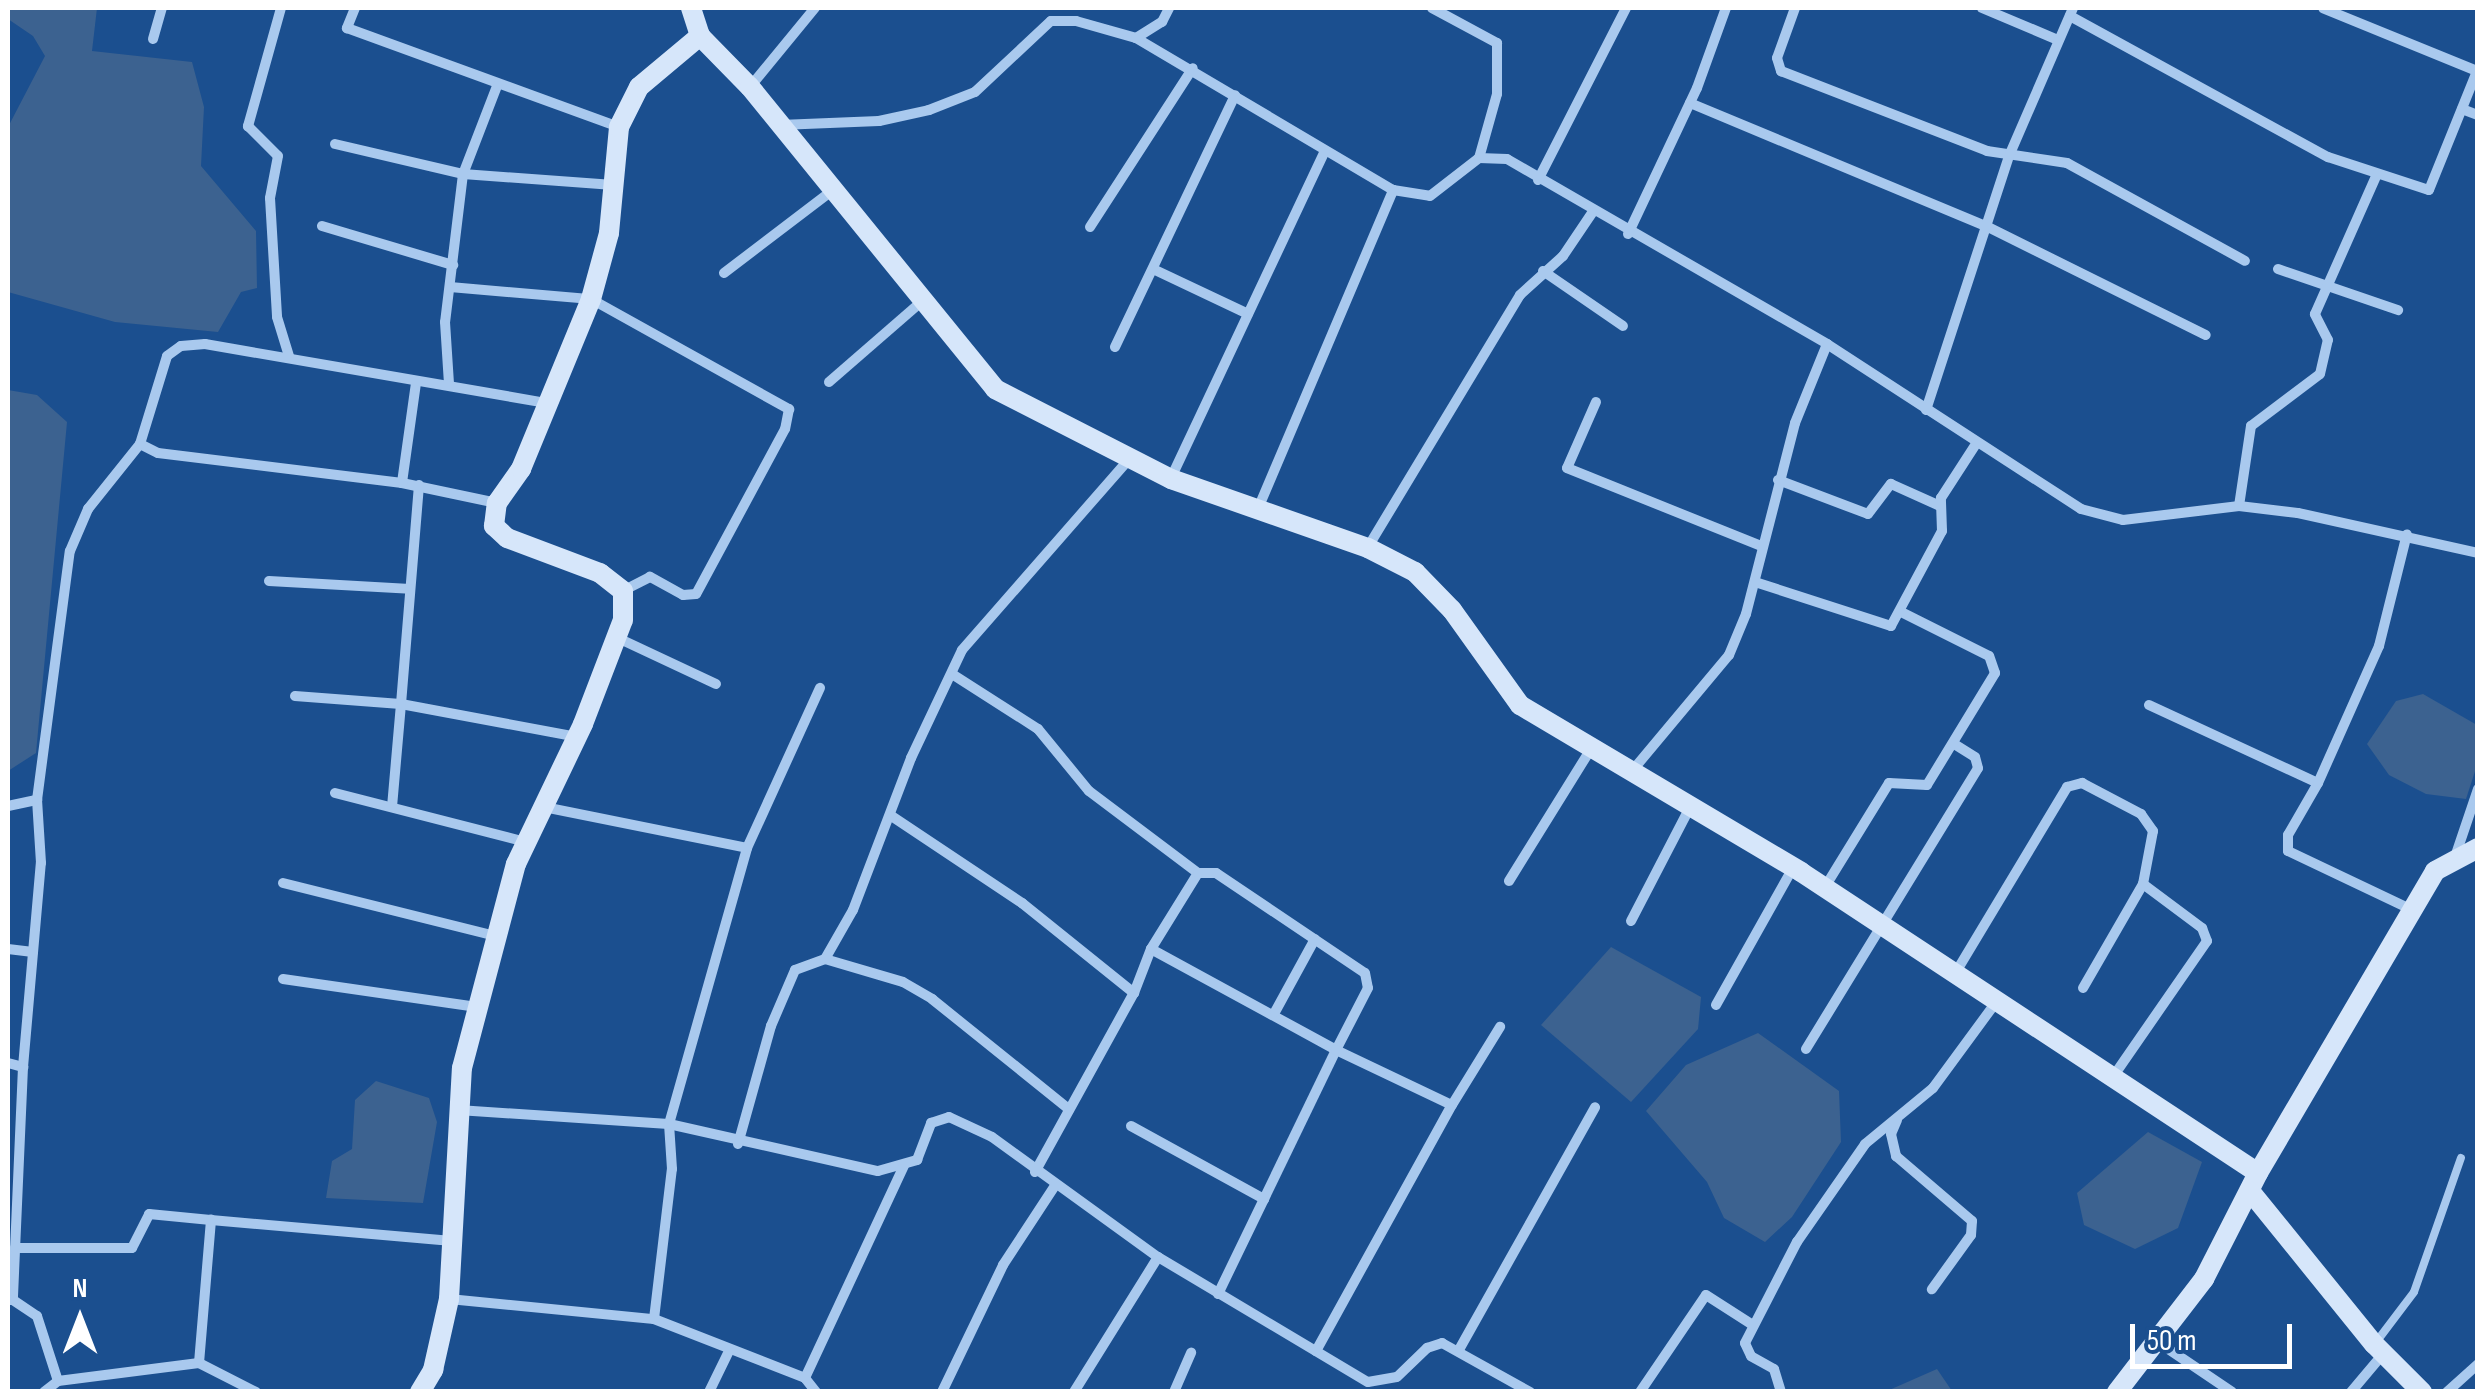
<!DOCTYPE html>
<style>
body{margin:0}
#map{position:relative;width:2485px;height:1399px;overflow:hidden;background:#1b4f8f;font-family:"Sofia Sans Condensed",sans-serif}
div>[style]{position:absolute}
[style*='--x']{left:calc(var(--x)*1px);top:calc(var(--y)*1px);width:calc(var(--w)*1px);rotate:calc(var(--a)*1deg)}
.water>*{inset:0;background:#3c6290}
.lane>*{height:8px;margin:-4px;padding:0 4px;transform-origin:4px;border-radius:4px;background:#a9c9ee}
.street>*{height:10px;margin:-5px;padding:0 5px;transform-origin:5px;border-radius:5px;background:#a9c9ee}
.secondary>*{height:20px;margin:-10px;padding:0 10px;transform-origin:10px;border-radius:10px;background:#d6e6fa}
span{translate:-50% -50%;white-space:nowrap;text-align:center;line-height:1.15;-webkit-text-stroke:8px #1b4f8f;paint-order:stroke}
.frame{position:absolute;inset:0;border:10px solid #fff;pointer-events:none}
.north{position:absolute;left:30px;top:1269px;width:100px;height:100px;-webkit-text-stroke:8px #1b4f8f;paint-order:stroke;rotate:0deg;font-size:28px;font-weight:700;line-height:40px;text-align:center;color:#fff}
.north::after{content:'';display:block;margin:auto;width:35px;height:45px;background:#fff;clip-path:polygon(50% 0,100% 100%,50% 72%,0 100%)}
.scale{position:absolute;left:2130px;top:1324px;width:162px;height:45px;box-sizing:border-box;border:5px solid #fff;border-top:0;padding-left:12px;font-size:30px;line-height:35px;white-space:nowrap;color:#fff;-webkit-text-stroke:8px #1b4f8f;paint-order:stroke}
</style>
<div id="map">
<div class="water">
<div style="clip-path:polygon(8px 8px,97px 8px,92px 51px,192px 62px,204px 107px,201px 166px,256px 231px,257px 288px,241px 292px,218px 332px,115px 322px,8px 292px,8px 127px,45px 56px,33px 36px,8px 19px)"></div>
<div style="clip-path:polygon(8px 390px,37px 395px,67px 422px,36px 753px,8px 771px)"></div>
<div style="clip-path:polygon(2423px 694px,2477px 725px,2477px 765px,2466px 799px,2426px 794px,2389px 775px,2367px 744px,2396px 701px)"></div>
<div style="clip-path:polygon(1611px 947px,1701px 997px,1698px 1029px,1631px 1102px,1541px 1025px)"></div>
<div style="clip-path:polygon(1758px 1033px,1839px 1091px,1841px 1142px,1792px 1217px,1765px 1242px,1724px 1218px,1707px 1182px,1646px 1111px,1686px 1065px)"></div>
<div style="clip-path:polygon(376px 1081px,429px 1098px,437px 1122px,423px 1203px,326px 1198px,332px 1161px,352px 1149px,355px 1100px)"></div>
<div style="clip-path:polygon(2148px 1132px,2202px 1162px,2178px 1228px,2135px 1249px,2084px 1225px,2077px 1193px)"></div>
<div style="clip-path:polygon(1937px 1369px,1952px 1391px,1887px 1391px)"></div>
</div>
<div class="lane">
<div style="--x:2377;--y:1341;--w:61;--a:-52.9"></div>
<div style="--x:2414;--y:1292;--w:142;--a:-70.7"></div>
</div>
<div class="street">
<div style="--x:281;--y:8;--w:123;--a:105.6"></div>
<div style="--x:248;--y:126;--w:42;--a:45"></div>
<div style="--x:278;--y:156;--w:43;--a:100.8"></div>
<div style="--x:270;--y:198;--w:119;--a:86.6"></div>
<div style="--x:277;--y:317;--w:41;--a:72.9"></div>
<div style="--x:355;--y:8;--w:22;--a:112"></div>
<div style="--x:347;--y:28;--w:289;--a:20"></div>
<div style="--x:1432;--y:8;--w:74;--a:28.3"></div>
<div style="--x:1497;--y:43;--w:51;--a:90"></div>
<div style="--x:1497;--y:94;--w:66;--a:105.7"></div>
<div style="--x:1795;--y:8;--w:53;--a:109.8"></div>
<div style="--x:1777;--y:58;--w:14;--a:73"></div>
<div style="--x:1781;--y:71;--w:221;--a:21.2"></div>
<div style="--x:1987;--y:151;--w:81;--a:8.5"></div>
<div style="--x:2067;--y:163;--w:203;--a:28.8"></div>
<div style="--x:1982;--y:8;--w:82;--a:22.8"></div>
<div style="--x:2070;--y:16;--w:294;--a:28.7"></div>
<div style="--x:2328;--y:157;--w:106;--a:18.1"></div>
<div style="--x:2429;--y:190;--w:128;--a:-68"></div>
<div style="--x:2477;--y:71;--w:166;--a:-157.8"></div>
<div style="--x:1136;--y:38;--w:299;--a:30.6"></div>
<div style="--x:1393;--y:190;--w:37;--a:9"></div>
<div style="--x:1430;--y:196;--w:62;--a:-37.8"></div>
<div style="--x:1479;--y:158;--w:28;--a:2"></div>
<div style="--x:1507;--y:159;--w:370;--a:30"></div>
<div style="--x:1827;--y:344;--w:303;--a:33"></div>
<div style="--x:2081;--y:509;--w:43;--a:14.7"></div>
<div style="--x:2123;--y:520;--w:117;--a:-6.9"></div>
<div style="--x:2239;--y:506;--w:59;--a:6.8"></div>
<div style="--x:2298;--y:513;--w:184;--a:12.5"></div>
<div style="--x:153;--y:39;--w:32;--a:-74"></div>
<div style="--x:497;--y:86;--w:94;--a:111.1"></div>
<div style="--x:463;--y:174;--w:151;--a:4.2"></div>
<div style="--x:750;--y:87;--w:102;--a:-50.6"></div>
<div style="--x:1690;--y:103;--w:323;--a:22.6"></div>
<div style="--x:1988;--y:227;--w:243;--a:26.4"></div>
<div style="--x:2462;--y:109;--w:17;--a:21"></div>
<div style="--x:780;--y:125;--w:99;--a:-2.3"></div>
<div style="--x:879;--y:121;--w:51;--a:-12.4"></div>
<div style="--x:929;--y:110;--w:49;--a:-21.4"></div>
<div style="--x:975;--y:92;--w:104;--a:-43.1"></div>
<div style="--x:1051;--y:21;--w:25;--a:0"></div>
<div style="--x:1076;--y:21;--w:62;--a:15.8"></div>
<div style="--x:1136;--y:38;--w:31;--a:-32"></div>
<div style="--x:1162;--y:22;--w:16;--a:-63"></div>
<div style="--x:335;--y:144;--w:131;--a:13.2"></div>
<div style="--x:463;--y:174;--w:149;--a:96.9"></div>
<div style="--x:445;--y:322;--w:62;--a:86.3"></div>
<div style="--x:1538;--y:180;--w:193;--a:-62.9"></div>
<div style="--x:322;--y:226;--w:137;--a:16.6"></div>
<div style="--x:1090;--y:227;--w:189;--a:-57.1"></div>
<div style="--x:1628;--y:234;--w:161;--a:-64.7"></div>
<div style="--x:1697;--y:88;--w:85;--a:-70.1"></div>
<div style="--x:1153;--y:269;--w:105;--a:25.3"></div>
<div style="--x:2278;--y:269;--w:127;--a:18.9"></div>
<div style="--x:1543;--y:271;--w:97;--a:34.5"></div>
<div style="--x:724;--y:273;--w:132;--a:-37.3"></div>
<div style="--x:450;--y:287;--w:142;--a:4.9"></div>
<div style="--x:591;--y:299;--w:227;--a:29.1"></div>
<div style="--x:789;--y:409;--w:20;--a:101"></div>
<div style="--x:785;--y:429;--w:187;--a:118.3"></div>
<div style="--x:696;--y:594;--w:13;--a:176"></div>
<div style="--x:683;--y:595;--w:38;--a:-151"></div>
<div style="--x:650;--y:577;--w:30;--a:153"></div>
<div style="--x:1115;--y:347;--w:279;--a:-64.5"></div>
<div style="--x:829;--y:382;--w:122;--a:-41"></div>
<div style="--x:416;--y:383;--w:101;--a:98"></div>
<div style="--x:402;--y:483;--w:97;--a:11.9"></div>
<div style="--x:1596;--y:402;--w:72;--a:113.7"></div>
<div style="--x:1567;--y:468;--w:209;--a:21.9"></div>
<div style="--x:1926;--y:410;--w:267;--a:-71.9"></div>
<div style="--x:2009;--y:156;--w:161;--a:-66.6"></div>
<div style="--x:140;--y:444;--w:20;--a:27"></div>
<div style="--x:158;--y:453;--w:246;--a:7"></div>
<div style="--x:1171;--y:478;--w:361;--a:-64.8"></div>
<div style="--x:1778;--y:480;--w:96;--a:20.7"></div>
<div style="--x:1868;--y:514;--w:38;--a:-53"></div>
<div style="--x:1891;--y:484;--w:54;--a:24.2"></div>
<div style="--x:419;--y:485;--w:220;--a:94.7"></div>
<div style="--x:401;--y:704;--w:179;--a:10.6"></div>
<div style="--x:2239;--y:506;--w:81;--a:-81.5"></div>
<div style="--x:2251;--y:426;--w:86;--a:-37"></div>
<div style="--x:2320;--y:374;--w:35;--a:-77"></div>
<div style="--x:2328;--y:340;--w:29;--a:-117"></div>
<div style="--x:2315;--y:314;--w:153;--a:-66.1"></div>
<div style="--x:1257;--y:511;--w:349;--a:-67"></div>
<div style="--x:1368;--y:547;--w:294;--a:-58.9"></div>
<div style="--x:1520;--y:295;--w:58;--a:-42.2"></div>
<div style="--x:1563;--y:256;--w:52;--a:-56"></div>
<div style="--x:269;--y:581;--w:141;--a:3.2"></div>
<div style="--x:1755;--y:582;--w:143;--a:17.9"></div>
<div style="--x:1891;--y:626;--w:108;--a:-61.8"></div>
<div style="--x:1942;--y:531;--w:33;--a:-92"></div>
<div style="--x:1941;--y:498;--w:64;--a:-57.1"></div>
<div style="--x:620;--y:639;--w:106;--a:25.1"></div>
<div style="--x:952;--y:674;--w:102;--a:32.6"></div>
<div style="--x:1038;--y:729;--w:80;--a:50.6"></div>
<div style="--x:1089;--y:791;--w:136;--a:37"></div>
<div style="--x:295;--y:696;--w:106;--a:4.3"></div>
<div style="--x:401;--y:704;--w:103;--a:95"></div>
<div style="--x:2149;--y:705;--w:186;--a:24.8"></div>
<div style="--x:2318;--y:783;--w:60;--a:120"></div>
<div style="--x:2288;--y:835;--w:16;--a:90"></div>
<div style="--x:2288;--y:851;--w:137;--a:25.4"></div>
<div style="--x:1632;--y:771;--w:151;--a:-50.1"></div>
<div style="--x:1729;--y:655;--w:44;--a:-67.5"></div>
<div style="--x:1746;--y:614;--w:197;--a:-75.6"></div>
<div style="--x:1795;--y:423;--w:85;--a:-67.9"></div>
<div style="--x:2318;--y:783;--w:150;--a:-66"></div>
<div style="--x:2379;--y:646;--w:115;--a:-76"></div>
<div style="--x:335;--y:793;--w:197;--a:14.4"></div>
<div style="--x:8;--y:806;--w:30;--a:-12"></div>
<div style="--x:544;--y:807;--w:207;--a:11.4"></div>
<div style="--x:747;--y:848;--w:176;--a:-65.5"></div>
<div style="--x:890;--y:815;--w:159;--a:33.7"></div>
<div style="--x:1022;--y:903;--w:144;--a:38.8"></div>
<div style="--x:2456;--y:854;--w:69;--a:-71.3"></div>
<div style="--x:1509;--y:881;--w:155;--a:-58.2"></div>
<div style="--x:283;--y:883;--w:219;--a:14"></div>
<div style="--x:1825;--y:887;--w:122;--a:-58.4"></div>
<div style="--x:1889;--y:783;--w:38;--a:3"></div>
<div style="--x:1927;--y:785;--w:131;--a:-58.7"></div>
<div style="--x:1995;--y:673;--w:18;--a:-109"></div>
<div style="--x:1989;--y:656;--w:96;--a:-153.4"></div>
<div style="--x:1631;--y:921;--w:128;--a:-62.6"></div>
<div style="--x:8;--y:949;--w:25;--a:7"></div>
<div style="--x:1151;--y:949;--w:211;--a:28.6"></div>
<div style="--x:1336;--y:1050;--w:271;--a:115.8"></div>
<div style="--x:825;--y:959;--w:81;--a:16.4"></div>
<div style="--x:903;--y:982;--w:34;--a:30"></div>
<div style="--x:932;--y:999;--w:176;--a:38.8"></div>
<div style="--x:1956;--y:972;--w:216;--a:-59"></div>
<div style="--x:2067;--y:787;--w:16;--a:-15"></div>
<div style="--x:2082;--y:783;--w:67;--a:27.7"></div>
<div style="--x:2141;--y:814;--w:21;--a:55"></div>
<div style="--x:2153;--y:831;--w:54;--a:100.7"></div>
<div style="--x:2143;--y:884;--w:74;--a:36.7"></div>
<div style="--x:2202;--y:928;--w:14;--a:69"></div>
<div style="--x:2207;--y:941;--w:167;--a:124.7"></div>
<div style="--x:283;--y:979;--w:196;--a:8.2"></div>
<div style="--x:2083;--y:988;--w:120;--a:-60"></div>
<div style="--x:1716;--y:1005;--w:157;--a:-60.7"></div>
<div style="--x:1275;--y:1012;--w:83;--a:-61.3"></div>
<div style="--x:1806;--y:1049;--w:329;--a:-58.5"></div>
<div style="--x:1978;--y:768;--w:11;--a:-105"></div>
<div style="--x:1975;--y:757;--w:25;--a:-148"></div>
<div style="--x:8;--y:1063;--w:16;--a:15"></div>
<div style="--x:23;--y:1067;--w:233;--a:92.5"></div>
<div style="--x:13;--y:1300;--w:5;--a:180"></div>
<div style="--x:23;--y:1067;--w:205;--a:-85"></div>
<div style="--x:41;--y:863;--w:63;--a:-93.6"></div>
<div style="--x:37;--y:800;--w:251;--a:-82.5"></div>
<div style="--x:70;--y:551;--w:46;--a:-66.8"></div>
<div style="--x:88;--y:509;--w:83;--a:-51.3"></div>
<div style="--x:140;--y:444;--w:92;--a:-72.9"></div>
<div style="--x:167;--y:356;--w:17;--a:-36"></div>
<div style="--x:181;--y:346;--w:24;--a:-5"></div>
<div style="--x:205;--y:344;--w:347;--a:9.8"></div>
<div style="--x:458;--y:1110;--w:211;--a:3.8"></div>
<div style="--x:669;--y:1124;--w:214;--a:12.7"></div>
<div style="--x:878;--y:1171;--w:41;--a:-15.8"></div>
<div style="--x:917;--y:1160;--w:40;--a:-69"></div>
<div style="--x:931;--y:1123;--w:19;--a:-18"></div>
<div style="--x:949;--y:1117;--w:47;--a:24.9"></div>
<div style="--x:992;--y:1137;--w:205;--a:35.9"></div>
<div style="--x:1158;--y:1257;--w:244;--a:30.8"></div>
<div style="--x:1368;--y:1382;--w:29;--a:-10"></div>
<div style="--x:1397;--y:1377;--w:42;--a:-44"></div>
<div style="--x:1427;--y:1348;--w:16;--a:-18"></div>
<div style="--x:1442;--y:1343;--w:101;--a:29.1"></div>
<div style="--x:1897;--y:1120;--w:15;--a:113"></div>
<div style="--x:1891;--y:1134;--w:23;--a:77"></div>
<div style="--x:1896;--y:1156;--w:100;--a:40.5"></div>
<div style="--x:1972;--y:1221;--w:14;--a:94"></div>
<div style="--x:1971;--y:1235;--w:67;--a:125.8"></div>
<div style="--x:1131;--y:1126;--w:152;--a:28.8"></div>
<div style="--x:738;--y:1144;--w:123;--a:-74.4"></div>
<div style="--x:771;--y:1026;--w:61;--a:-66.8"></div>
<div style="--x:795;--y:970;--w:32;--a:-20"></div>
<div style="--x:825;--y:959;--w:56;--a:-60.3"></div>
<div style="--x:853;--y:910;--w:163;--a:-69.1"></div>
<div style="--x:911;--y:758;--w:119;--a:-64.7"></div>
<div style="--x:962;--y:650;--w:255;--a:-48.8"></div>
<div style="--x:1035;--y:1172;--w:205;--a:-61.1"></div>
<div style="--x:1134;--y:993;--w:47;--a:-68.9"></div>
<div style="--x:1151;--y:949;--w:89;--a:-58.3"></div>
<div style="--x:1198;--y:873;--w:18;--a:0"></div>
<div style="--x:1216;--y:873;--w:179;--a:33.9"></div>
<div style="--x:1365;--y:973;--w:15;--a:79"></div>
<div style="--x:1368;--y:988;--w:70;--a:117.3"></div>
<div style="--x:1336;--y:1050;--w:128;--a:25.4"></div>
<div style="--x:1452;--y:1105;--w:92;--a:-58.4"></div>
<div style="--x:15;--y:1248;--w:117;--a:0"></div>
<div style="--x:132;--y:1248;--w:38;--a:-63"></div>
<div style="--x:149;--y:1214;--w:62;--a:5.5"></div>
<div style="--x:449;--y:1299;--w:206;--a:5.6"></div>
<div style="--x:654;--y:1319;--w:162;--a:21.3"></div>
<div style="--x:805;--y:1378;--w:18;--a:52"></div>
<div style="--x:13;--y:1300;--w:29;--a:34"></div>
<div style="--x:37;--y:1316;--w:68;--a:72.1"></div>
<div style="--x:654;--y:1319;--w:151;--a:-83.2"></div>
<div style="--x:672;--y:1169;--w:45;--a:-93.8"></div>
<div style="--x:669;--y:1124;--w:287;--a:-74.2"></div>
<div style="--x:2155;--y:1340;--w:93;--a:34"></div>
<div style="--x:1460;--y:1348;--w:276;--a:-60.7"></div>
<div style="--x:1316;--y:1351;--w:281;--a:-61.1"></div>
<div style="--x:199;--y:1363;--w:64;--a:27"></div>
<div style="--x:805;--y:1378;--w:234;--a:-65"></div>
<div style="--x:44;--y:1392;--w:18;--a:-38"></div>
<div style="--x:58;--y:1381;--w:142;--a:-7.3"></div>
<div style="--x:199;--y:1363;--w:144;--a:-85.2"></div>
<div style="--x:211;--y:1220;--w:239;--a:5"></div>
<div style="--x:709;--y:1392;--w:46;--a:-64"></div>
<div style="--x:942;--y:1392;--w:141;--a:-64.3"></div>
<div style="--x:1003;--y:1265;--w:93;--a:-56.8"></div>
<div style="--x:1074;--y:1392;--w:159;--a:-58.1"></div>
<div style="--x:1174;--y:1392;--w:43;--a:-66.4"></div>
<div style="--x:1640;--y:1392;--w:117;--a:-55.8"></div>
<div style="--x:1706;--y:1295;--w:56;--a:32.6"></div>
<div style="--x:1781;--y:1392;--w:24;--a:-107"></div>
<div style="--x:1774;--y:1369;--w:26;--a:-151"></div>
<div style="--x:1751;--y:1356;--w:14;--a:-115"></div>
<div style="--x:1745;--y:1343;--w:114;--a:-62.8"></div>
<div style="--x:1797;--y:1242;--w:119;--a:-55.2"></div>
<div style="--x:1865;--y:1144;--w:88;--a:-39.5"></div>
<div style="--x:1933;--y:1088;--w:108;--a:-53.7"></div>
<div style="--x:2351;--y:1392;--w:50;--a:-49.9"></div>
<div style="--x:2447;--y:1392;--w:42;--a:-42.1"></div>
</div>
<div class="secondary">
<div style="--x:691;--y:8;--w:29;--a:72"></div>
<div style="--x:700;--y:36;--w:71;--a:45.6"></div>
<div style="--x:750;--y:87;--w:389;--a:50.9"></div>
<div style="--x:995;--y:389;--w:198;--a:27.1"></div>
<div style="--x:1171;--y:479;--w:209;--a:19.3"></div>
<div style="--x:1368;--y:548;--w:53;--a:27.1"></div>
<div style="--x:1415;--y:572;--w:53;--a:45.8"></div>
<div style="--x:1452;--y:610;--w:117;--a:54.4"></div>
<div style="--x:1520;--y:705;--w:327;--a:30.7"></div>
<div style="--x:1801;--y:872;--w:547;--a:33.37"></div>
<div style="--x:2250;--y:1191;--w:197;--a:51"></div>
<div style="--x:2374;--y:1344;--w:68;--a:45"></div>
<div style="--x:420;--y:1392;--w:26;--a:-59"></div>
<div style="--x:433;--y:1370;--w:73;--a:-77.3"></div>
<div style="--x:449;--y:1299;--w:231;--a:-86.8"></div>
<div style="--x:462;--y:1068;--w:211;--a:-75.2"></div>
<div style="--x:516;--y:864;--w:155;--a:-64.4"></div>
<div style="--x:583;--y:724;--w:111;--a:-69"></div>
<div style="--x:623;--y:620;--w:29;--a:-90"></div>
<div style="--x:623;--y:591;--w:29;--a:-142"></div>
<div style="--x:600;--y:573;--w:99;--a:-159.4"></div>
<div style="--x:507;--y:538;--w:18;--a:-137"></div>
<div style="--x:494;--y:526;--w:23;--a:-83"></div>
<div style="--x:497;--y:503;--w:42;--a:-54.8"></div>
<div style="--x:521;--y:469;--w:184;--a:-67.6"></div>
<div style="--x:591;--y:299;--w:68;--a:-74.7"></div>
<div style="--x:609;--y:233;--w:106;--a:-84.6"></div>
<div style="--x:619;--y:127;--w:45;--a:-63.4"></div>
<div style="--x:639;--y:87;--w:80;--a:-39.9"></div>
<div style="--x:2117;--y:1392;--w:143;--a:-52.4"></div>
<div style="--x:2204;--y:1279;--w:119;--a:-63"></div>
<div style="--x:2258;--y:1173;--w:350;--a:-59.6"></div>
<div style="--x:2435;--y:871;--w:49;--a:-28.1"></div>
</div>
<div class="frame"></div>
<div class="north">N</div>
<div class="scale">50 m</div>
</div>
